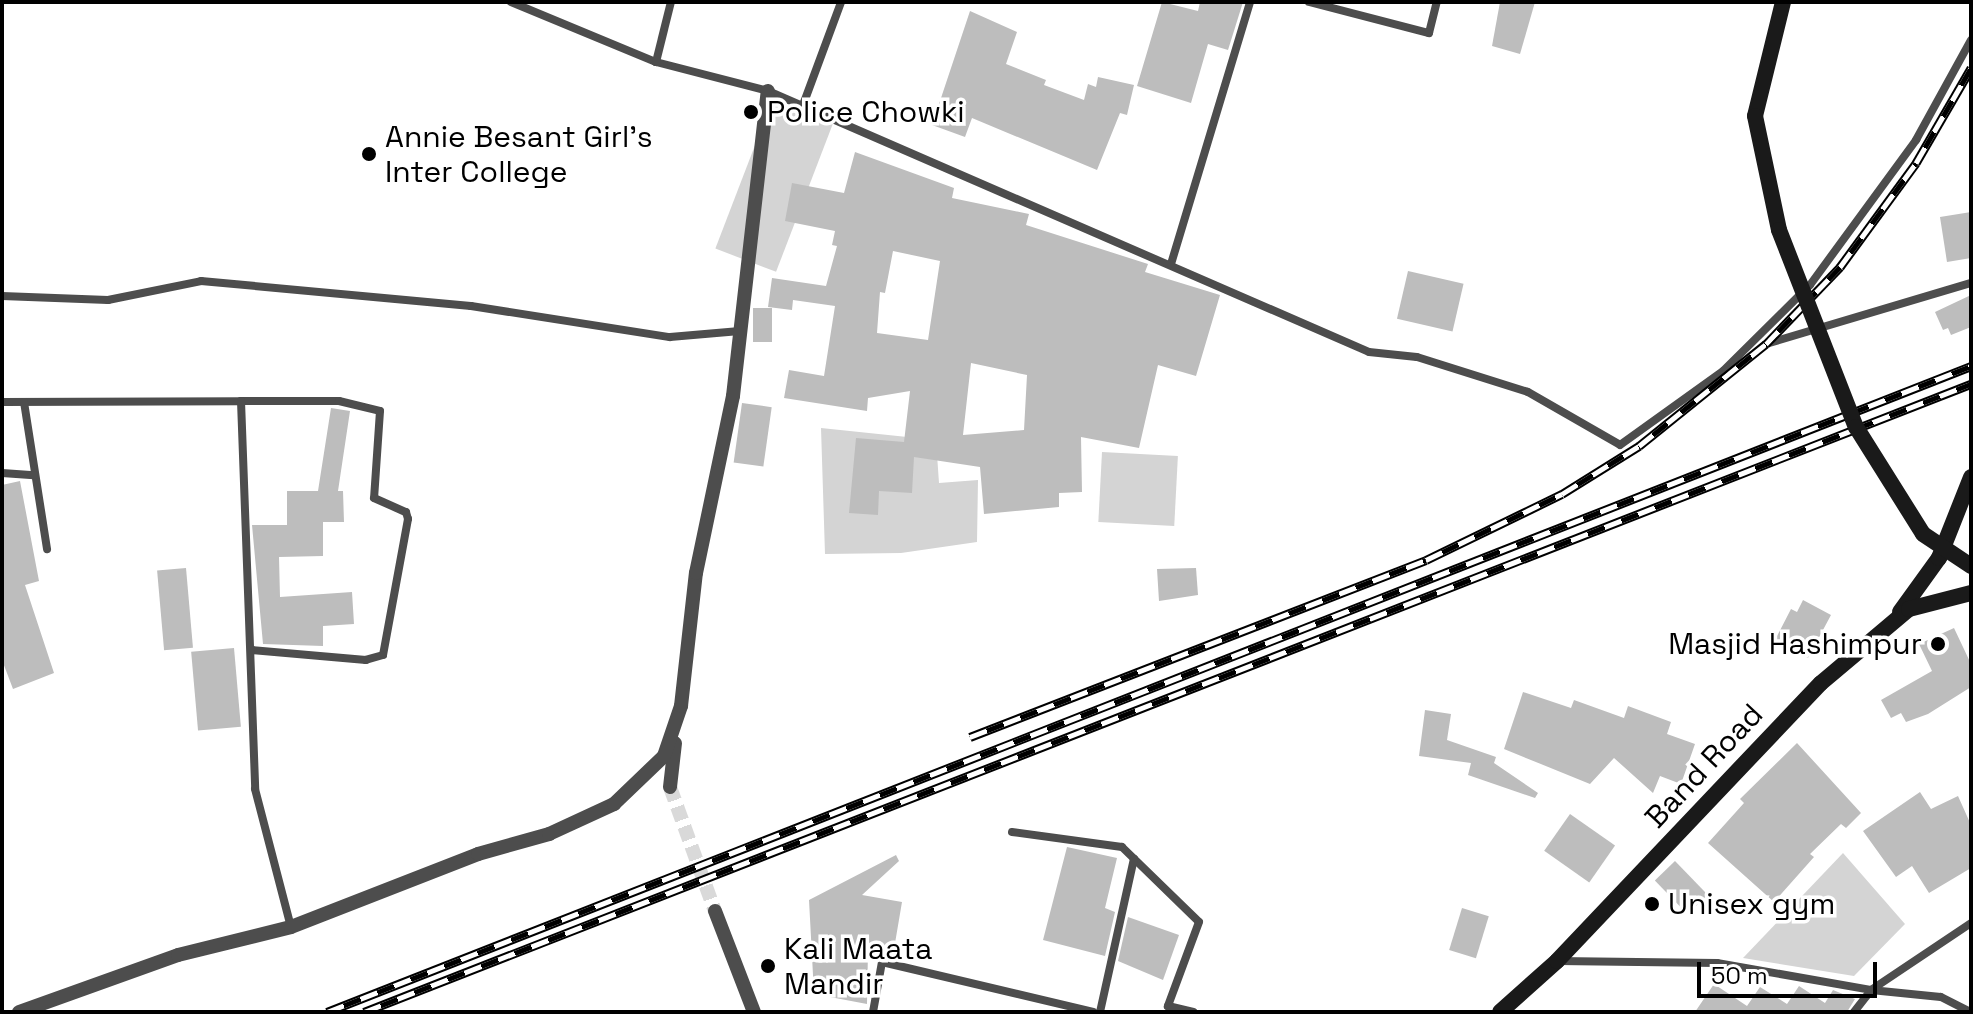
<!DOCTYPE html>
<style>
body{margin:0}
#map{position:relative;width:1973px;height:1014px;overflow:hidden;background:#fff;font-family:"Space Grotesk",sans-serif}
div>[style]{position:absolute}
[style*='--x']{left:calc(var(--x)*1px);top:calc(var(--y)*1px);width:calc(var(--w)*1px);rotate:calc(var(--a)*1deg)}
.green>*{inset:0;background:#d4d4d4;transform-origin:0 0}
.building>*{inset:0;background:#bdbdbd;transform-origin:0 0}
.tertiary-tunnel>*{height:14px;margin-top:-7px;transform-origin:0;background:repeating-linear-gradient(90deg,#d9d9d9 0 14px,transparent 0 21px)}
.minor>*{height:8px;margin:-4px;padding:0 4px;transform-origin:4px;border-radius:4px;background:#4d4d4d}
.tertiary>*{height:14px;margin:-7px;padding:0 7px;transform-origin:7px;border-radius:7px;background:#4d4d4d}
.secondary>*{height:16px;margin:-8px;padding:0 8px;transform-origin:8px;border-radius:8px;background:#1a1a1a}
.rail>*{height:9px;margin-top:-4.5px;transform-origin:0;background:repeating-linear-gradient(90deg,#fff 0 18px,#000 0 36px);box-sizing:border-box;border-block:2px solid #000}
.secondary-bridge>*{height:16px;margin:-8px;padding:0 8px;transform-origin:8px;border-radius:8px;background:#1a1a1a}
.dots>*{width:22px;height:22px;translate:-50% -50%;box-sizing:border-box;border:4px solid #fff;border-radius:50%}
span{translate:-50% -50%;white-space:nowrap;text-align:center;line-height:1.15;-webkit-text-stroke:7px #fff;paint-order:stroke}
.poi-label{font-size:30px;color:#000}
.left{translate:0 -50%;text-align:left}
.right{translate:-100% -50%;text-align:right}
.street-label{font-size:30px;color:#000}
.frame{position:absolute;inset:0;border:4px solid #000;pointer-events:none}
.scale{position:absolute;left:1697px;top:962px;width:180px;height:36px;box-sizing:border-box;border:4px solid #000;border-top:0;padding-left:10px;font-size:24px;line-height:28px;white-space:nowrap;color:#000;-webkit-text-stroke:6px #fff;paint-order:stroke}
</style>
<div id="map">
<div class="green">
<div style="left:772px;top:101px;width:65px;height:158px;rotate:21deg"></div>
<div style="clip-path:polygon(821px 428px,936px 440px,939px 483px,978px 480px,977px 542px,901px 553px,825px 554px)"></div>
<div style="left:1102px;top:452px;width:76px;height:70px;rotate:3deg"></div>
<div style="clip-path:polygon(1843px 853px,1905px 924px,1854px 976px,1743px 958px)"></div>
</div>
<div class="building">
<div style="clip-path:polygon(1162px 2px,1198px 11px,1200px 2px,1243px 2px,1228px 50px,1208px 44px,1191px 103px,1137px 86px)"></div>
<div style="clip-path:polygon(1500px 2px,1535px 2px,1520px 54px,1492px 46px)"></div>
<div style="clip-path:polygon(970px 11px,1017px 32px,1006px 64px,1046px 80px,1044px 85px,1084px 100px,1088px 84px,1096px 87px,1098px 77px,1134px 85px,1127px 115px,1120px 113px,1097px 170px,972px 118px,965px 137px,932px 125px)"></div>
<div style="clip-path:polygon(evenodd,855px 152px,954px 188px,952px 198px,1029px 214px,1026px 225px,1148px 264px,1145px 272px,1220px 295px,1196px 376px,1158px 365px,1139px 448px,1081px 437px,1082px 492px,1059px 493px,1059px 507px,984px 514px,980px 467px,914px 457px,912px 493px,879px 491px,878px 515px,849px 513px,856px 438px,904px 442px,910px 391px,868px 398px,867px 411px,784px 398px,789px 370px,824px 376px,835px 306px,793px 300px,792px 310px,768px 307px,772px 278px,826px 286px,837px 246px,832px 245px,835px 231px,785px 221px,792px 183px,844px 193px,855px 152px,893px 251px,940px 261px,928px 340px,877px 333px,880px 292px,885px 293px,893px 251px,855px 152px,971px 363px,1027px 375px,1024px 430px,963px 435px,971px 363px)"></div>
<div style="clip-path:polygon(1971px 212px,1971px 258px,1947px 262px,1940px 217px)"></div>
<div style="left:1408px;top:271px;width:57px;height:49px;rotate:13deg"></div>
<div style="clip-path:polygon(1971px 295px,1971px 327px,1951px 335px,1948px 328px,1943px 330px,1935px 312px)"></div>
<div style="left:753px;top:308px;width:19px;height:34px"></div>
<div style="left:742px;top:403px;width:30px;height:60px;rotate:8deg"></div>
<div style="clip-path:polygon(331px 408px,350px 411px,338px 491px,343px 491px,344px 522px,323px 522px,323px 556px,279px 557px,280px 597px,352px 592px,354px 624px,323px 626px,323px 646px,263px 644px,252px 525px,287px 525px,287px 491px,318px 491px)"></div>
<div style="clip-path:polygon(20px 481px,39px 581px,25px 585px,54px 673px,13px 689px,2px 660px,2px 485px)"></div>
<div style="left:186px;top:568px;width:80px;height:29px;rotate:85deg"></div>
<div style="clip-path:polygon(1196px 568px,1198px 595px,1159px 601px,1157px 569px)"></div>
<div style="clip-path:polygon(1803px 600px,1831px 615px,1808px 658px,1775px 640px,1791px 609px,1797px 612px)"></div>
<div style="clip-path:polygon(1954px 628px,1971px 664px,1971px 687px,1928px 714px,1906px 722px,1901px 713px,1891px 718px,1881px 700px,1932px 671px,1919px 644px)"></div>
<div style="left:234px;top:648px;width:79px;height:43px;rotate:85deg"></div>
<div style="clip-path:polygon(1523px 692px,1571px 708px,1574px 700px,1624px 718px,1628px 706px,1671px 722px,1667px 734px,1695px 744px,1681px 784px,1660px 776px,1653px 793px,1614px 758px,1590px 784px,1504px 749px)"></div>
<div style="clip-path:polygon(1425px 710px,1451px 714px,1447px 740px,1496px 757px,1494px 763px,1538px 793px,1535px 798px,1468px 775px,1471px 763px,1419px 756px)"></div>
<div style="clip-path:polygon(1797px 743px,1861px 813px,1846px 828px,1841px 824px,1810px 854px,1814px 857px,1774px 902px,1708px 843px,1744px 803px,1740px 799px)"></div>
<div style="clip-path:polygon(1920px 792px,1931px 809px,1958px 796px,1971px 825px,1971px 868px,1929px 893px,1912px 866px,1896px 877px,1863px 831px)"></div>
<div style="left:1570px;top:814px;width:55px;height:45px;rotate:35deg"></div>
<div style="clip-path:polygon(1067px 847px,1117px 858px,1105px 908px,1115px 912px,1105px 956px,1043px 940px)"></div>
<div style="clip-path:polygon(896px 855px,899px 861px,862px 895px,902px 902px,893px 955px,868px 950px,867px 1004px,814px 994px,809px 900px)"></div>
<div style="left:1675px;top:861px;width:47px;height:28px;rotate:46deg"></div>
<div style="left:1462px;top:908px;width:28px;height:44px;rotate:17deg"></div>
<div style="clip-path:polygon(1128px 917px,1179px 935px,1163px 980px,1118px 961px)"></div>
<div style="clip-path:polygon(1714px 984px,1747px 1006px,1760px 987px,1787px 1004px,1799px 986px,1825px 1003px,1833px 990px,1855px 999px,1847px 1012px,1695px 1012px)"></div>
</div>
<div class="tertiary-tunnel">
<div style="--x:670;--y:787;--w:132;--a:70.1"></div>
</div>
<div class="minor">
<div style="--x:511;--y:2;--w:157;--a:22.5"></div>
<div style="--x:656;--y:62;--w:116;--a:14.5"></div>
<div style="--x:768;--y:91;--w:655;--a:23.47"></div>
<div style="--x:1369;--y:352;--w:48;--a:5.9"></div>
<div style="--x:1417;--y:357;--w:116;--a:17.5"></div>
<div style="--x:1528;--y:392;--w:106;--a:29.9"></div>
<div style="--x:1620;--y:445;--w:127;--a:-35.7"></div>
<div style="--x:1723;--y:371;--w:122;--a:-44.7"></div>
<div style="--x:1810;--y:285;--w:180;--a:-53.8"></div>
<div style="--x:1916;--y:140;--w:114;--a:-61.2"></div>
<div style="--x:1309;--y:2;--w:124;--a:14.5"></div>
<div style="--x:1429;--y:33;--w:32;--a:-76"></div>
<div style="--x:656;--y:62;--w:62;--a:-76"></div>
<div style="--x:803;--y:105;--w:110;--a:-69.7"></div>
<div style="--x:1171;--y:264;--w:274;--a:-73.2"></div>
<div style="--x:2;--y:296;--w:106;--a:2.2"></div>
<div style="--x:108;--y:300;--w:95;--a:-11.5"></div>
<div style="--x:201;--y:281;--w:271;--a:5.3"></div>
<div style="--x:471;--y:306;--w:201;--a:8.9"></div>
<div style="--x:670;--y:337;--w:70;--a:-4.9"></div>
<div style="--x:1766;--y:344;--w:214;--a:-16.6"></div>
<div style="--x:241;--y:401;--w:98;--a:0"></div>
<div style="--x:339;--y:401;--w:42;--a:13.7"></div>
<div style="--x:380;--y:411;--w:87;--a:93.9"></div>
<div style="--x:374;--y:498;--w:35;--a:24"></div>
<div style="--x:406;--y:512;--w:7;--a:74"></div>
<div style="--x:408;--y:519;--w:138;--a:100.4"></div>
<div style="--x:383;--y:655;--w:18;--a:164"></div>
<div style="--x:366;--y:660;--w:115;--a:-175"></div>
<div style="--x:2;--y:402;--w:239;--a:-0.2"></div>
<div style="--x:241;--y:401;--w:388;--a:87.9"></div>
<div style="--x:255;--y:789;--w:143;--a:75.4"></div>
<div style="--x:24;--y:402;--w:149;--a:81.1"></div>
<div style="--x:2;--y:473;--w:32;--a:4"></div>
<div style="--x:1012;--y:832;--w:111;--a:7.8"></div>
<div style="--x:1122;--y:847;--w:107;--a:44.2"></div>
<div style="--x:1199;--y:922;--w:90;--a:110.3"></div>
<div style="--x:1168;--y:1006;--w:26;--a:13"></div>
<div style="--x:1558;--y:961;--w:159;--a:0.7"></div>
<div style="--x:1717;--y:963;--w:156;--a:9.9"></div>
<div style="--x:1871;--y:990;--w:120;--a:-33.8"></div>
<div style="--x:873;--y:1012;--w:51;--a:-79.8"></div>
<div style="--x:882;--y:962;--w:217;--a:13.3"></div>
<div style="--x:1100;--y:1012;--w:157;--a:-77.5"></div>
<div style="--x:1854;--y:1012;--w:28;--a:-52"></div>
<div style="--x:1871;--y:990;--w:70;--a:5.7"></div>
<div style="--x:1941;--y:997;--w:34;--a:27"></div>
</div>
<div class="tertiary">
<div style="--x:670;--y:787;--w:44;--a:-83.5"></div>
<div style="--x:715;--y:911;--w:108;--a:68.9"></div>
<div style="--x:19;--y:1012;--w:169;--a:-19.7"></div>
<div style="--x:178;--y:955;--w:116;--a:-13.9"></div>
<div style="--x:291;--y:927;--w:201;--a:-21.3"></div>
<div style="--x:478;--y:854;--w:74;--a:-15.7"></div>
<div style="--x:549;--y:834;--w:72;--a:-24.8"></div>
<div style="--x:614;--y:804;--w:69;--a:-43.8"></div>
<div style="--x:664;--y:756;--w:53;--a:-71.2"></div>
<div style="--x:681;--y:706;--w:134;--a:-83.6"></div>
<div style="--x:696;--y:573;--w:181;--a:-78.2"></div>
<div style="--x:733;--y:396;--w:307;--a:-83.5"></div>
</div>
<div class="secondary">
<div style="--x:1900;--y:612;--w:67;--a:-54.2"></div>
<div style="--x:1939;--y:558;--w:87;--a:-68.4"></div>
<div style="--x:1500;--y:1012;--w:76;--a:-41.8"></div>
<div style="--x:1557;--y:961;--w:383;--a:-46.5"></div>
<div style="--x:1821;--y:683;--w:115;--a:-40.1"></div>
<div style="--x:1909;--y:609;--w:64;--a:-14.5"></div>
</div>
<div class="rail">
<div style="--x:970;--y:737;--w:489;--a:-21.2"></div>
<div style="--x:1426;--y:560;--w:151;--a:-25.9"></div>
<div style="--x:1562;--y:494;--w:91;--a:-31.9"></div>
<div style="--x:1639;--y:446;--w:163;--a:-38.8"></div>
<div style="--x:1766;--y:344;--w:107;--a:-46.1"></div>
<div style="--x:1840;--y:267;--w:129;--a:-53.8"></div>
<div style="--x:1916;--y:163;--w:110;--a:-59.9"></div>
<div style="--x:327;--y:1012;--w:1766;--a:-21.45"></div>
<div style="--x:364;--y:1012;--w:1725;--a:-21.35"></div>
</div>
<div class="secondary-bridge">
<div style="--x:1783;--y:2;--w:117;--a:103.8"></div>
<div style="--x:1755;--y:116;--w:116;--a:78.1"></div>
<div style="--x:1779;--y:230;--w:212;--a:68.7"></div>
<div style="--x:1856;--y:427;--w:126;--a:57.9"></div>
<div style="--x:1923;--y:534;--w:58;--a:33.7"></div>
</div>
<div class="dots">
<div style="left:751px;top:112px;background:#000"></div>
<div style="left:369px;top:154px;background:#000"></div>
<div style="left:1938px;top:644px;background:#000"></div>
<div style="left:1652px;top:904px;background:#000"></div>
<div style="left:768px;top:966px;background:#000"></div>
</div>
<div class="poi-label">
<span class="left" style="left:767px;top:112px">Police Chowki</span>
<span class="left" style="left:385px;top:154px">Annie Besant Girl's<br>Inter College</span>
<span class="right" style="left:1922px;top:644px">Masjid Hashimpur</span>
<span class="left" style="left:1668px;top:904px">Unisex gym</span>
<span class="left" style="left:784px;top:966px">Kali Maata<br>Mandir</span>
</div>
<div class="street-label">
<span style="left:1704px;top:766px;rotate:-47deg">Band Road</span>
</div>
<div class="frame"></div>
<div class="scale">50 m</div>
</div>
